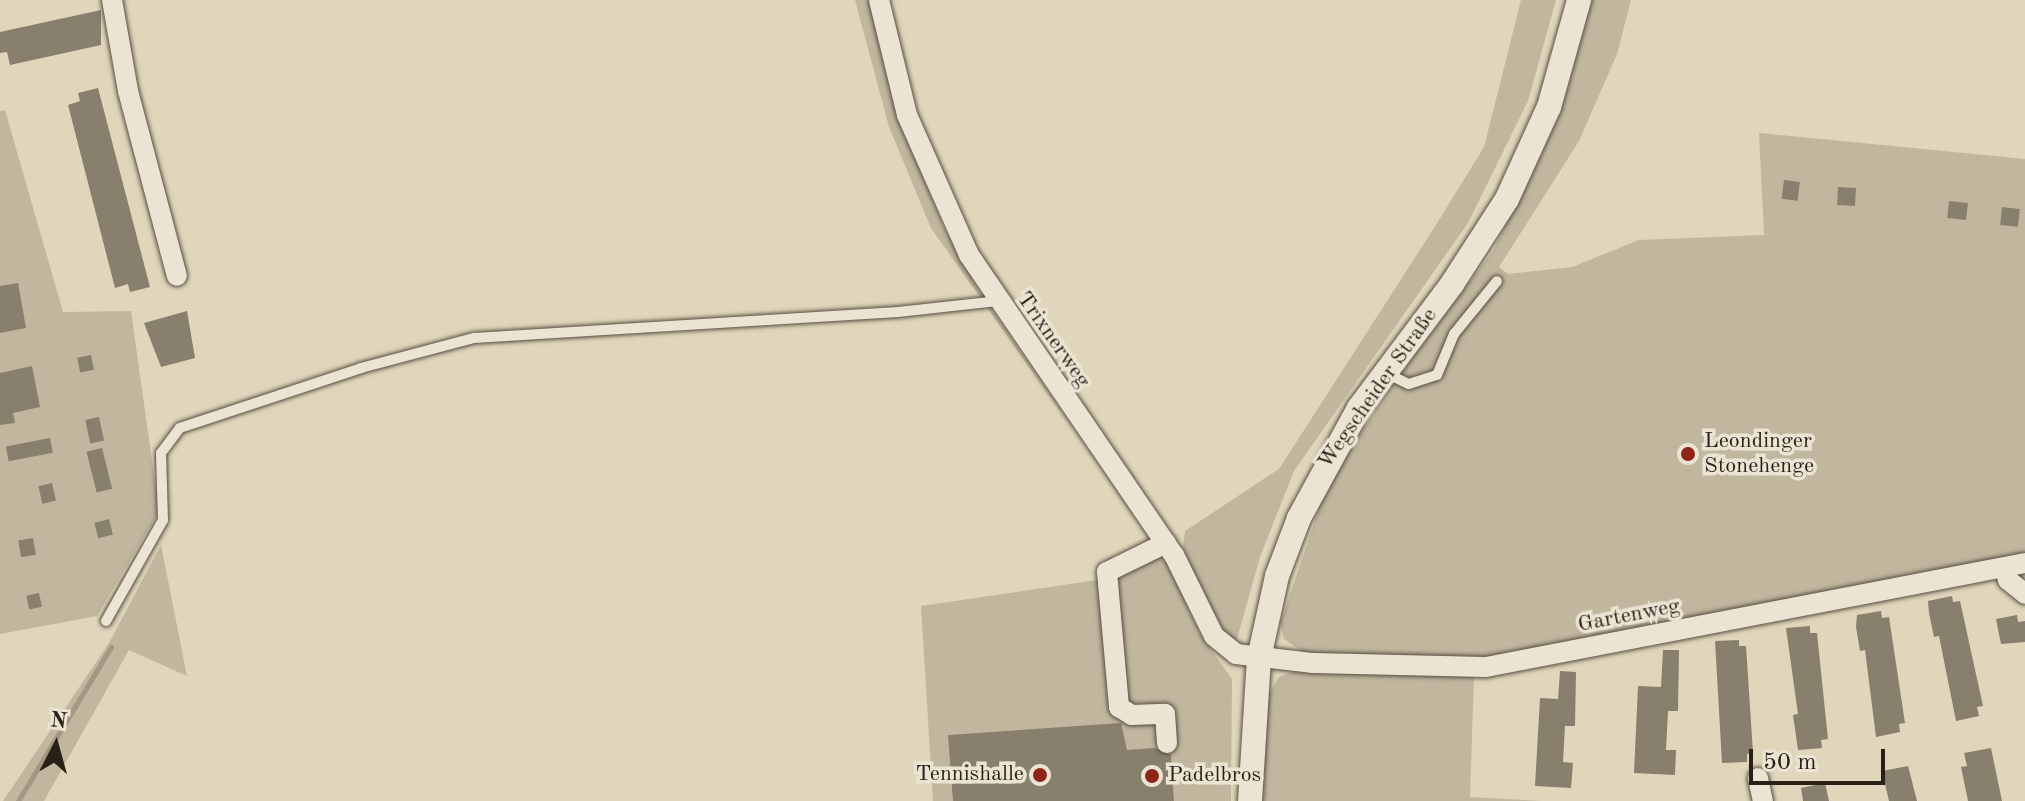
<!DOCTYPE html>
<meta charset="utf-8">
<style>
body{margin:0}
#map{position:relative;width:2025px;height:801px;overflow:hidden;background:#e0d6bb;font-family:"Old Standard TT",serif}
div>[style]{position:absolute}
[style*='--x']{left:calc(var(--x)*1px);top:calc(var(--y)*1px);width:calc(var(--w)*1px);rotate:calc(var(--a)*1deg)}
.green>*{inset:0;background:#c1b79f}
.stream>*{height:5px;margin:-2.5px;padding:0 2.5px;transform-origin:2.5px;border-radius:2.5px;background:#a29883}
.building>*{inset:0;background:#887f6c;transform-origin:0 0}
.roads{filter:drop-shadow(0 0 2px #574e40) drop-shadow(0 0 2px #574e40)}
.service>*{height:10px;margin:-5px;padding:0 5px;transform-origin:5px;border-radius:5px;background:#ebe4d3}
.minor>*{height:20px;margin:-10px;padding:0 10px;transform-origin:10px;border-radius:10px;background:#ebe4d3}
.tertiary>*{height:24px;margin:-12px;padding:0 12px;transform-origin:12px;border-radius:12px;background:#ebe4d3}
.dots>*{width:22px;height:22px;translate:-50% -50%;box-sizing:border-box;border:4px solid #ebe4d3;border-radius:50%}
span{translate:-50% -50%;white-space:nowrap;text-align:center;line-height:1.15;-webkit-text-stroke:7px #ebe4d3;paint-order:stroke}
.street-label{font-size:22px;color:#292017}
.poi-label{font-size:22px;color:#292017}
.left{translate:0 -50%;text-align:left}
.right{translate:-100% -50%;text-align:right}
.north{position:absolute;left:16px;top:705px;width:80px;height:80px;-webkit-text-stroke:6px #ebe4d3;paint-order:stroke;rotate:6deg;font-size:22px;font-weight:700;line-height:32px;text-align:center;color:#292017}
.north::after{content:'';display:block;margin:auto;width:28px;height:36px;background:#292017;clip-path:polygon(50% 0,100% 100%,50% 72%,0 100%)}
.scale{position:absolute;left:1749px;top:749px;width:136px;height:36px;box-sizing:border-box;border:4px solid #292017;border-top:0;padding-left:10px;font-size:24px;line-height:28px;white-space:nowrap;color:#292017;-webkit-text-stroke:6px #ebe4d3;paint-order:stroke}
</style>
<div id="map">
<div class="green">
<div style="clip-path:polygon(855px 0,869px 0,899px 118px,943px 226px,979px 291px,1079px 438px,931px 228px,889px 127px)"></div>
<div style="clip-path:polygon(1521px 0,1556px 0,1528px 101px,1468px 223px,1294px 471px,1260px 557px,1237px 639px,1229px 638px,1211px 617px,1183px 547px,1185px 531px,1279px 469px,1434px 228px,1484px 147px)"></div>
<div style="clip-path:polygon(1592px 0,1631px 0,1617px 54px,1579px 141px,1499px 267px,1508px 274px,1572px 267px,1639px 240px,1764px 235px,1759px 133px,2025px 159px,2025px 555px,1471px 663px,1309px 656px,1284px 639px,1280px 624px,1324px 494px,1384px 396px,1493px 251px,1561px 112px)"></div>
<div style="clip-path:polygon(5px 110px,63px 312px,131px 311px,159px 511px,97px 616px,0 634px,0 111px)"></div>
<div style="clip-path:polygon(161px 545px,187px 676px,129px 650px,44px 801px,3px 801px,109px 643px)"></div>
<div style="clip-path:polygon(1157px 558px,1168px 563px,1200px 634px,1232px 679px,1231px 801px,933px 801px,921px 606px,1117px 577px)"></div>
<div style="clip-path:polygon(1298px 670px,1474px 676px,1470px 797px,1542px 801px,1260px 801px,1267px 697px,1279px 677px)"></div>
</div>
<div class="stream">
<div style="--x:18;--y:801;--w:180;--a:-58.9"></div>
</div>
<div class="building">
<div style="clip-path:polygon(101px 10px,101px 45px,10px 65px,7px 52px,0 53px,0 32px)"></div>
<div style="clip-path:polygon(98px 88px,150px 287px,130px 292px,128px 284px,115px 288px,68px 105px,80px 101px,78px 93px)"></div>
<div style="left:1784px;top:180px;width:16px;height:19px;rotate:7deg"></div>
<div style="left:1838px;top:187px;width:18px;height:18px;rotate:3deg"></div>
<div style="left:1949px;top:201px;width:19px;height:17px;rotate:6deg"></div>
<div style="left:2002px;top:207px;width:18px;height:18px;rotate:6deg"></div>
<div style="clip-path:polygon(18px 283px,26px 328px,0 333px,0 286px)"></div>
<div style="clip-path:polygon(187px 311px,195px 358px,161px 367px,144px 323px)"></div>
<div style="left:91px;top:355px;width:15px;height:14px;rotate:79deg"></div>
<div style="clip-path:polygon(32px 366px,40px 407px,13px 413px,15px 423px,0 425px,0 373px)"></div>
<div style="left:99px;top:417px;width:24px;height:14px;rotate:78deg"></div>
<div style="left:50px;top:438px;width:15px;height:45px;rotate:79deg"></div>
<div style="left:102px;top:448px;width:42px;height:16px;rotate:76deg"></div>
<div style="left:52px;top:483px;width:18px;height:14px;rotate:77deg"></div>
<div style="left:109px;top:519px;width:16px;height:15px;rotate:76deg"></div>
<div style="left:33px;top:538px;width:17px;height:15px;rotate:80deg"></div>
<div style="left:39px;top:593px;width:14px;height:13px;rotate:78deg"></div>
<div style="clip-path:polygon(1952px 596px,1953px 602px,1960px 601px,1983px 706px,1977px 707px,1979px 716px,1956px 721px,1939px 636px,1934px 637px,1929px 613px,1928px 601px)"></div>
<div style="clip-path:polygon(1881px 611px,1882px 618px,1889px 617px,1905px 723px,1899px 724px,1900px 732px,1876px 737px,1865px 650px,1860px 651px,1856px 627px,1857px 615px)"></div>
<div style="clip-path:polygon(2017px 615px,2018px 622px,2025px 621px,2025px 642px,2001px 644px,1996px 619px)"></div>
<div style="clip-path:polygon(1810px 626px,1810px 633px,1817px 633px,1828px 739px,1821px 740px,1822px 748px,1798px 750px,1793px 715px,1798px 714px,1786px 628px)"></div>
<div style="clip-path:polygon(1739px 640px,1739px 646px,1746px 646px,1753px 753px,1747px 754px,1747px 762px,1722px 763px,1715px 641px)"></div>
<div style="clip-path:polygon(1663px 650px,1679px 650px,1678px 711px,1668px 711px,1667px 730px,1666px 750px,1676px 750px,1675px 775px,1634px 773px,1638px 686px,1661px 687px)"></div>
<div style="clip-path:polygon(1560px 671px,1576px 672px,1575px 726px,1565px 726px,1563px 762px,1573px 763px,1571px 788px,1535px 786px,1540px 698px,1558px 699px)"></div>
<div style="clip-path:polygon(1121px 723px,1127px 750px,1155px 748px,1171px 755px,1174px 801px,953px 801px,948px 735px)"></div>
<div style="clip-path:polygon(1991px 748px,2002px 801px,1968px 801px,1961px 767px,1967px 766px,1964px 753px)"></div>
<div style="clip-path:polygon(1908px 766px,1917px 801px,1889px 801px,1882px 771px)"></div>
<div style="clip-path:polygon(1825px 783px,1829px 801px,1803px 801px,1801px 788px)"></div>
</div>
<div class="roads">
<div class="service">
<div style="--x:1386;--y:373;--w:25;--a:26"></div>
<div style="--x:1409;--y:384;--w:29;--a:-18"></div>
<div style="--x:1437;--y:375;--w:44;--a:-67.5"></div>
<div style="--x:1454;--y:334;--w:68;--a:-50.9"></div>
<div style="--x:106;--y:621;--w:116;--a:-60.6"></div>
<div style="--x:163;--y:520;--w:67;--a:-91.7"></div>
<div style="--x:161;--y:453;--w:31;--a:-53"></div>
<div style="--x:180;--y:428;--w:191;--a:-18.3"></div>
<div style="--x:361;--y:368;--w:117;--a:-14.9"></div>
<div style="--x:474;--y:338;--w:425;--a:-3.5"></div>
<div style="--x:898;--y:312;--w:100;--a:-6.3"></div>
</div>
<div class="minor">
<div style="--x:112;--y:0;--w:92;--a:80"></div>
<div style="--x:128;--y:91;--w:191;--a:75.2"></div>
<div style="--x:879;--y:0;--w:118;--a:76.3"></div>
<div style="--x:907;--y:115;--w:153;--a:66.1"></div>
<div style="--x:969;--y:255;--w:363;--a:55.7"></div>
<div style="--x:1174;--y:555;--w:90;--a:63.7"></div>
<div style="--x:1214;--y:636;--w:28;--a:39"></div>
<div style="--x:1236;--y:654;--w:78;--a:6.7"></div>
<div style="--x:1313;--y:663;--w:173;--a:1.3"></div>
<div style="--x:1486;--y:667;--w:549;--a:-10.92"></div>
<div style="--x:1166;--y:543;--w:66;--a:153.8"></div>
<div style="--x:1107;--y:572;--w:136;--a:84.9"></div>
<div style="--x:1119;--y:707;--w:15;--a:32"></div>
<div style="--x:1132;--y:715;--w:33;--a:-2"></div>
<div style="--x:1165;--y:714;--w:29;--a:86"></div>
<div style="--x:2005;--y:568;--w:12;--a:76"></div>
<div style="--x:2008;--y:580;--w:22;--a:39"></div>
<div style="--x:1758;--y:778;--w:24;--a:78"></div>
</div>
<div class="tertiary">
<div style="--x:1250;--y:801;--w:143;--a:-86.4"></div>
<div style="--x:1259;--y:658;--w:84;--a:-77.6"></div>
<div style="--x:1277;--y:576;--w:62;--a:-69.2"></div>
<div style="--x:1299;--y:518;--w:125;--a:-61.4"></div>
<div style="--x:1359;--y:408;--w:155;--a:-53.1"></div>
<div style="--x:1452;--y:284;--w:101;--a:-57.1"></div>
<div style="--x:1507;--y:199;--w:101;--a:-65.5"></div>
<div style="--x:1549;--y:107;--w:111;--a:-74.3"></div>
</div>
</div>
<div class="dots">
<div style="left:1688px;top:454px;background:#8f2418"></div>
<div style="left:1040px;top:775px;background:#8f2418"></div>
<div style="left:1152px;top:776px;background:#8f2418"></div>
</div>
<div class="street-label">
<span style="left:1053px;top:340px;rotate:55deg">Trixnerweg</span>
<span style="left:1378px;top:389px;rotate:-55deg">Wegscheider Straße</span>
<span style="left:1629px;top:616px;rotate:-11deg">Gartenweg</span>
</div>
<div class="poi-label">
<span class="left" style="left:1704px;top:454px">Leondinger<br>Stonehenge</span>
<span class="right" style="left:1024px;top:775px">Tennishalle</span>
<span class="left" style="left:1168px;top:776px">Padelbros</span>
</div>
<div class="north">N</div>
<div class="scale">50 m</div>
</div>
